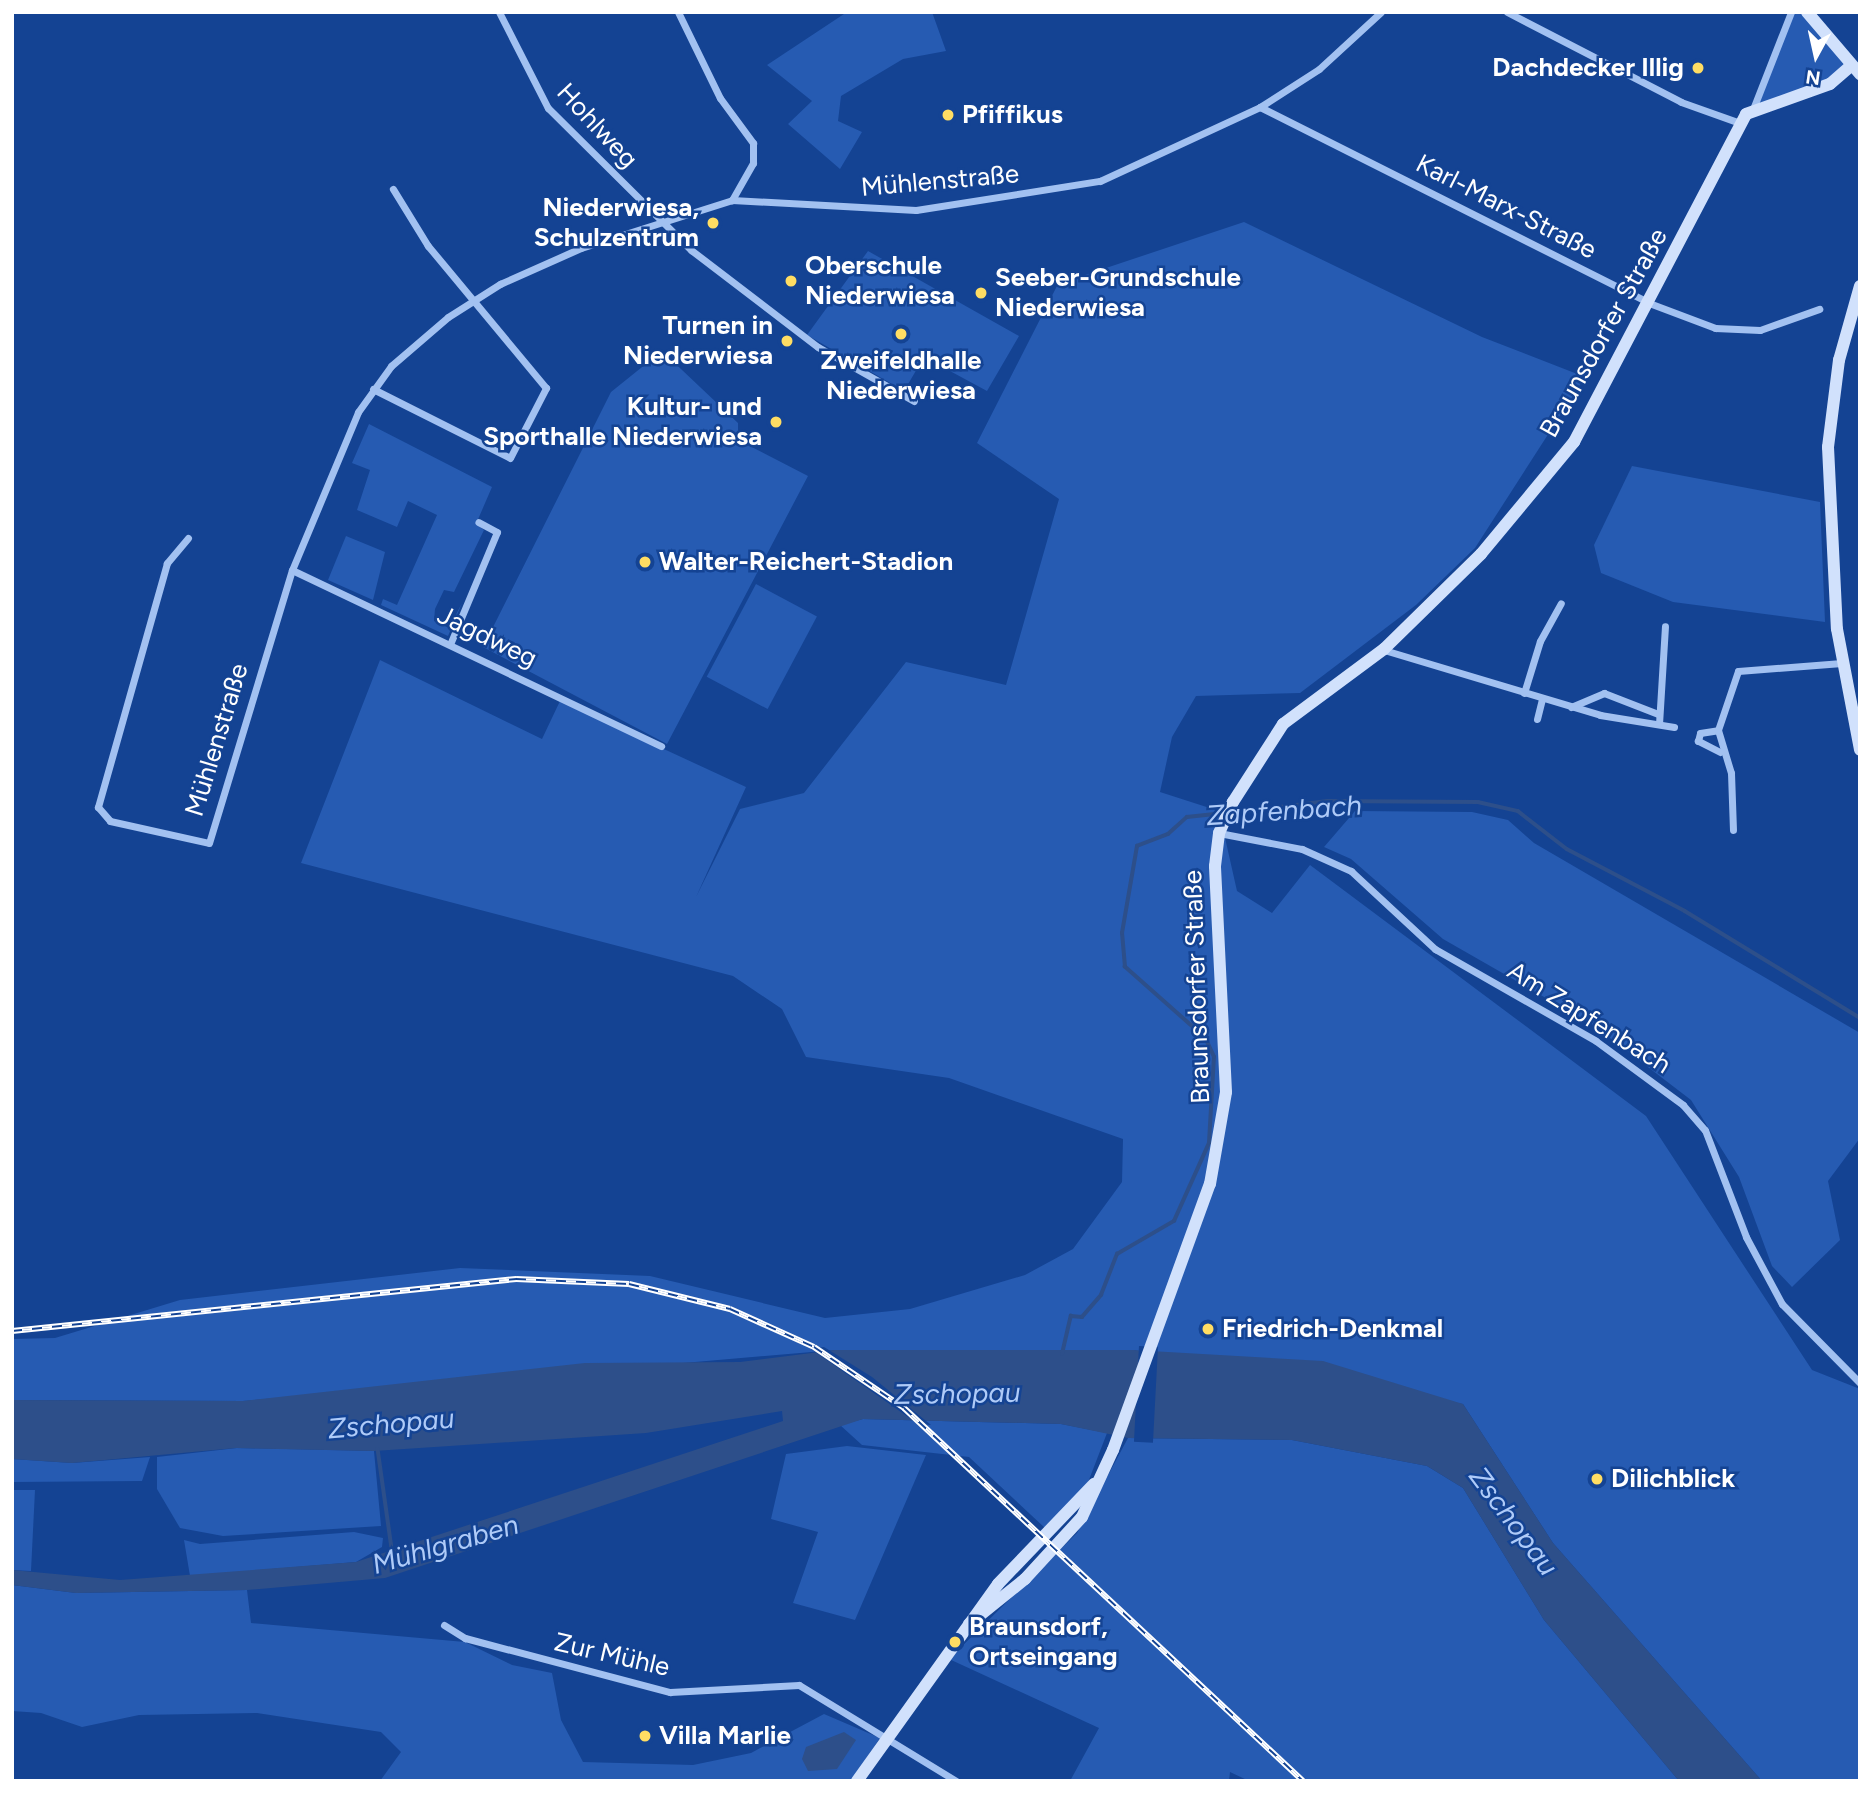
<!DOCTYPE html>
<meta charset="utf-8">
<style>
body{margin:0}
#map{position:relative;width:1872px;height:1793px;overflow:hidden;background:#144393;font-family:Figtree,sans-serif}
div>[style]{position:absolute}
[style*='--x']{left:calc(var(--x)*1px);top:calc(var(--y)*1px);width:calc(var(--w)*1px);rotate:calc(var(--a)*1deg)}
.green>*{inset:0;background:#265bb2;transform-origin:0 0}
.water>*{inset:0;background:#2d4f8a}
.pier>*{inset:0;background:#144393;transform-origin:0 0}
.stream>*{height:3.5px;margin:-1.75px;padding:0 1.75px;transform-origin:1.75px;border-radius:1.75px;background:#2d4f8a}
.street>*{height:7px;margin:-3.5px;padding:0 3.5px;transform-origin:3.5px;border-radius:3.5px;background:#a2c1f1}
.secondary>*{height:12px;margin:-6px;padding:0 6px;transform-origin:6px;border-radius:6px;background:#d1e1fc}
.rail>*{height:6px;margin-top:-3px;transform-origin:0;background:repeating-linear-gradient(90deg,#144393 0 10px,#fff 0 20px);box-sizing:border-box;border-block:2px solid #fff}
.dots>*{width:19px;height:19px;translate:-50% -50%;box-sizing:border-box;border:4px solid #144393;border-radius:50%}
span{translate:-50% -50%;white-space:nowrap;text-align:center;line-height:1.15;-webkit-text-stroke:5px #144393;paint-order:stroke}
.poi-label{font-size:26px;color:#fff;font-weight:700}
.right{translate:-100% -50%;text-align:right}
.left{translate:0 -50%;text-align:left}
.street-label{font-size:26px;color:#fff}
.water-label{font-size:28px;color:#afcbf8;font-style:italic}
.frame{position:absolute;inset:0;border:14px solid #fff;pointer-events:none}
.north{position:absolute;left:1781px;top:21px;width:70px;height:70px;-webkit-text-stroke:5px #144393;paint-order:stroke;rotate:188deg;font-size:19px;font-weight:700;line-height:28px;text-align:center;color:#fff}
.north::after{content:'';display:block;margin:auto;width:24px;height:32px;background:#fff;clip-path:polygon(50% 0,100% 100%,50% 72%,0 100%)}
</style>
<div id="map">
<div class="green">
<div style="clip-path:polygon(847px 12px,932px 12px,946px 51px,903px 59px,841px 96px,838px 121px,862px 132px,840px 169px,788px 124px,812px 101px,767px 65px)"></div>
<div style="clip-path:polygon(1791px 12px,1807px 12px,1851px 66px,1845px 74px,1753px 109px)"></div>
<div style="clip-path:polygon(1244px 222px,1482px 337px,1585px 377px,1475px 548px,1416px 605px,1300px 693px,1196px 696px,1172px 737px,1160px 792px,1219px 811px,1237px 891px,1272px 913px,1310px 865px,1646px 1116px,1812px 1370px,1860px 1389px,1860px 1781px,1762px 1781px,1553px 1543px,1463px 1404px,1133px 1350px,835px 1350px,243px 1401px,12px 1400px,12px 1339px,55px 1338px,180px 1300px,460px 1268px,650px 1276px,825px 1318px,910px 1309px,1025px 1275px,1073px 1249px,1122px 1182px,1123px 1139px,949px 1078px,806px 1057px,782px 1009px,733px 976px,301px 863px,380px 660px,542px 739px,560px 701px,746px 787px,696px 897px,740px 809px,804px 793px,906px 662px,1006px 685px,1059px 499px,977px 443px,1058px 284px)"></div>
<div style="clip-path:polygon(868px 251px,1019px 336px,987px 391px,924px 357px,904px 391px,807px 335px)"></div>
<div style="clip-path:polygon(662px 351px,738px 423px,738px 440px,808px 476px,667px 744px,483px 647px,611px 392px)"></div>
<div style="clip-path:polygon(369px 424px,492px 487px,476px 524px,484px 530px,454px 592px,444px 590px,435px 609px,434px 621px,449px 628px,462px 603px,448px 636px,381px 605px,383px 599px,397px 605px,437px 515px,408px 501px,397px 527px,357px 510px,370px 470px,352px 463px)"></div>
<div style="clip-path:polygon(1632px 466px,1820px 502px,1825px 622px,1673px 602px,1601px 573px,1594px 545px)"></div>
<div style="clip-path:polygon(346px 536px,385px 552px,373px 600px,328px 580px)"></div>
<div style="left:756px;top:584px;width:69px;height:105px;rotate:28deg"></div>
<div style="clip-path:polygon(1355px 811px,1472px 812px,1508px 820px,1534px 843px,1860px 1033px,1860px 1138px,1828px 1181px,1840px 1240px,1792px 1287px,1772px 1266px,1739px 1177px,1691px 1100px,1593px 1025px,1443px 939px,1351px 859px,1324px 847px)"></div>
<div style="clip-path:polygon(863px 1419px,1061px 1424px,1107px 1433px,1087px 1485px,1045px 1528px,969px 1457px,862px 1445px,840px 1425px)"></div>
<div style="clip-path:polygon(1128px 1438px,1292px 1440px,1427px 1466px,1463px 1488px,1544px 1620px,1679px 1781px,1249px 1781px,1230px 1772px,1229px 1781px,1070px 1781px,1099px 1728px,949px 1659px,1077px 1533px)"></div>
<div style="clip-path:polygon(847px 1446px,926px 1455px,855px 1620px,793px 1603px,818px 1532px,771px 1519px,786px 1454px)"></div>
<div style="clip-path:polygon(237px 1448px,374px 1451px,381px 1526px,223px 1536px,180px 1528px,157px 1489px,157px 1457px)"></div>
<div style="clip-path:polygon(150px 1457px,142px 1481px,12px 1482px,12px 1459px,72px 1463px)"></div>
<div style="clip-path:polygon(12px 1490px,35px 1490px,31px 1571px,12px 1570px)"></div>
<div style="clip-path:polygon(354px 1532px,383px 1538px,382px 1547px,356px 1562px,190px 1576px,184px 1540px,200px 1544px)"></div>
<div style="clip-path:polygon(12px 1585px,76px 1593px,247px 1590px,251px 1623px,465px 1642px,512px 1665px,552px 1673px,561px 1720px,583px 1762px,693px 1765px,751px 1753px,824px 1714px,880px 1738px,851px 1781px,380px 1781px,401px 1752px,381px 1732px,257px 1713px,139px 1715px,82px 1727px,41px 1713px,12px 1711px)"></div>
</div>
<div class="water">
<div style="clip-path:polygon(835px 1350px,1133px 1350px,1323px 1361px,1463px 1404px,1553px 1543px,1762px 1781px,1679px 1781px,1544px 1620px,1463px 1488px,1427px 1466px,1292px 1440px,1128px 1438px,1061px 1424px,863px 1419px,385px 1578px,247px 1590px,76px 1593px,12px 1585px,12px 1570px,120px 1580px,356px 1562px,783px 1421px,782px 1411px,646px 1433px,374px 1451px,236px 1448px,72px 1463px,12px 1459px,12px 1400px,243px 1401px,585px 1363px,740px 1362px)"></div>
<div style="clip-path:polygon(844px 1732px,856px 1740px,837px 1769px,808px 1771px,802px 1759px,806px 1747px)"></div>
</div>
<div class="pier">
<div style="left:1139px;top:1346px;width:19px;height:96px;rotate:3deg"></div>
<div style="clip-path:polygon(824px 1347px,872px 1377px,931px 1425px,918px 1424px,811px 1349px)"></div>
</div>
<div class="stream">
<div style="--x:1232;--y:813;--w:96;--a:-7.2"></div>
<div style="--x:1327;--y:801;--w:151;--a:0.4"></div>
<div style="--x:1478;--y:802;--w:41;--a:12.7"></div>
<div style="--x:1518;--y:811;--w:62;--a:37.8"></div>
<div style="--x:1567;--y:849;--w:133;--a:27.7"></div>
<div style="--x:1685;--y:911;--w:205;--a:31.4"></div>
<div style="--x:1062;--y:1354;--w:39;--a:-77"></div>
<div style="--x:1071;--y:1316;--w:11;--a:5"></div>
<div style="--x:1082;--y:1317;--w:29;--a:-49"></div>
<div style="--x:1101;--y:1295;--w:44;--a:-68.7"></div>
<div style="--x:1117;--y:1254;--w:66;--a:-30.1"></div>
<div style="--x:1174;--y:1221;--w:85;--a:-65.8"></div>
<div style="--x:1209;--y:1143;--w:86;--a:-86.7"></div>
<div style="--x:1214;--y:1057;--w:21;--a:-115"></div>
<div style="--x:1205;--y:1038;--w:107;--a:-138.4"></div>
<div style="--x:1125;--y:967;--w:34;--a:-95"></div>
<div style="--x:1122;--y:933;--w:88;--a:-80.2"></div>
<div style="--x:1137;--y:846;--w:33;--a:-21"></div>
<div style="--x:1168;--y:834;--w:25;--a:-42"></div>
<div style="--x:1187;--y:817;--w:37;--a:-6"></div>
<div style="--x:378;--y:1449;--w:108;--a:82"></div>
</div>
<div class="street">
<div style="--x:499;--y:12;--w:108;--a:63"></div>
<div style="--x:548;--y:108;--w:202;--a:44.8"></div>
<div style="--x:691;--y:250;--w:160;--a:37.4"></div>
<div style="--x:818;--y:347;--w:110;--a:29.4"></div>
<div style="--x:678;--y:12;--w:96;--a:64"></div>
<div style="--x:720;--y:98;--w:56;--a:53.7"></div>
<div style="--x:753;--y:143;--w:20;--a:90"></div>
<div style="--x:753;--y:163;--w:43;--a:119.6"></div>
<div style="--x:1507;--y:12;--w:196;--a:27.3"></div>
<div style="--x:1681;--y:102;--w:63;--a:19.6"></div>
<div style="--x:1260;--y:107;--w:436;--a:26.7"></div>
<div style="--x:1649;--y:303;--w:71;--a:20.7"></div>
<div style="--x:1715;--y:328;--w:45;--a:2.5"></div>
<div style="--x:1760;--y:330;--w:63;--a:-19.6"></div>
<div style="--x:1753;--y:109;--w:104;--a:-68.6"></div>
<div style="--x:373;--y:389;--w:153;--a:26.7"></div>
<div style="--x:510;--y:458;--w:79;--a:-62.8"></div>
<div style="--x:546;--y:388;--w:185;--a:-129.7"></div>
<div style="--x:428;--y:246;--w:67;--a:-121.6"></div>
<div style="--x:188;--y:538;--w:33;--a:130"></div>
<div style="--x:167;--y:563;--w:254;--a:105.8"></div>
<div style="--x:98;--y:807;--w:18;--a:49"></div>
<div style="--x:110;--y:821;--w:101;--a:12.5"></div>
<div style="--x:209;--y:843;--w:285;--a:-73.1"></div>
<div style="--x:292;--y:570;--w:171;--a:-67.3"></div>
<div style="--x:358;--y:412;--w:57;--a:-54.3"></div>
<div style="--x:391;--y:366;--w:75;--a:-40.7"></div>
<div style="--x:448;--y:317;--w:62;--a:-32.4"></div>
<div style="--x:500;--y:284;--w:89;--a:-24"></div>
<div style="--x:581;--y:248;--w:158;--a:-17.6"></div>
<div style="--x:732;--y:200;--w:184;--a:3.1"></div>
<div style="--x:916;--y:210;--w:186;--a:-9"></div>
<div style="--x:1100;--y:181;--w:176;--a:-24.8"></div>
<div style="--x:1260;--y:107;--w:70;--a:-32.8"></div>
<div style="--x:1319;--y:69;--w:84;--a:-42.6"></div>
<div style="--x:292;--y:570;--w:409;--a:25.5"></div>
<div style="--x:451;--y:642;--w:119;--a:-67.3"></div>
<div style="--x:497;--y:532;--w:21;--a:-152"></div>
<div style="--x:1384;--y:650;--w:226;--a:16.7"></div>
<div style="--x:1600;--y:715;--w:75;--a:9.2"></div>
<div style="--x:1524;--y:693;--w:54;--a:-72.9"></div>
<div style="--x:1540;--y:641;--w:43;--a:-61.1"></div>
<div style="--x:1571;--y:707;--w:36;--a:-23"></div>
<div style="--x:1604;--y:693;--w:58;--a:21.3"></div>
<div style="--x:1537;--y:719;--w:21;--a:-76"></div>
<div style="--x:1659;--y:724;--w:98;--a:-86.5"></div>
<div style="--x:1718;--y:730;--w:45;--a:73.2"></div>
<div style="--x:1731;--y:773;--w:57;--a:88"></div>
<div style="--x:1720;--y:752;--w:25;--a:-153"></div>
<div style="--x:1698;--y:741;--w:8;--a:-76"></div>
<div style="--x:1700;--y:733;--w:18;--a:-9"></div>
<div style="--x:1718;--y:730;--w:62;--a:-71.3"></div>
<div style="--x:1738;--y:671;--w:104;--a:-4.4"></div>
<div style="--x:1219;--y:833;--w:85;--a:10.9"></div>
<div style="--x:1302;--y:849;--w:54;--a:24.2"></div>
<div style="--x:1351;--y:871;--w:115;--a:42.9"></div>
<div style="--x:1435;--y:949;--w:185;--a:29.7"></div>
<div style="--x:1596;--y:1041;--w:108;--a:36.3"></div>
<div style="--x:1683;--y:1105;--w:33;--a:49"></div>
<div style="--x:1705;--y:1130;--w:115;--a:69"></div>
<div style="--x:1746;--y:1237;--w:76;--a:61.8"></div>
<div style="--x:1782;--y:1304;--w:111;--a:45.4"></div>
<div style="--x:444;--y:1625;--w:25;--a:32"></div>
<div style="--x:465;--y:1638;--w:212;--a:14.8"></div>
<div style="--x:670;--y:1692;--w:129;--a:-3.1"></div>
<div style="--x:799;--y:1685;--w:184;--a:31.4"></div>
</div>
<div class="secondary">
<div style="--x:1807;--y:12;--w:82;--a:49.5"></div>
<div style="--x:1860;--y:286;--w:77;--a:105.8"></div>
<div style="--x:1839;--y:360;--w:88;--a:97.2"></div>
<div style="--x:1828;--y:447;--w:182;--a:87.2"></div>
<div style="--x:1837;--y:629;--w:123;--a:79.2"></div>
<div style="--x:969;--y:1624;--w:72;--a:-38.8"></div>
<div style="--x:1025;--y:1579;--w:84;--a:-47.4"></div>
<div style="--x:1082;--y:1517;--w:74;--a:-65.2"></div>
<div style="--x:1113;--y:1450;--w:283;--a:-70"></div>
<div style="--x:1210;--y:1184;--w:93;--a:-80.1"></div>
<div style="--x:1226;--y:1092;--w:226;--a:-92.8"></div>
<div style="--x:1215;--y:866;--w:33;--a:-83"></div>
<div style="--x:1219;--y:833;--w:34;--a:-66"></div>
<div style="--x:1233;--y:802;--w:93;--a:-57.3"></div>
<div style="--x:1283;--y:724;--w:126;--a:-36.6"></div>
<div style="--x:1384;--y:649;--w:136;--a:-44.4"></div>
<div style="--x:1481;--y:554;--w:146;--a:-50.3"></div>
<div style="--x:1574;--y:442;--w:370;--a:-62.3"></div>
<div style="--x:1746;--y:114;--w:89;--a:-19.7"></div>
<div style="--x:1830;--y:84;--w:28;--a:-41"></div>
<div style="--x:857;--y:1781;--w:242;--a:-54.4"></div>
<div style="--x:998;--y:1584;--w:139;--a:-46.2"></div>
</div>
<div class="rail">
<div style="--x:12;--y:1331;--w:507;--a:-5.89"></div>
<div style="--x:516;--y:1279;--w:113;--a:2.5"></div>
<div style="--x:629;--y:1284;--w:104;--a:13.9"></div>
<div style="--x:730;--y:1309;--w:92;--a:24.3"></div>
<div style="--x:814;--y:1347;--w:109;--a:34.1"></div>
<div style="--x:904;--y:1408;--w:546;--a:43.07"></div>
</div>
<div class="dots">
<div style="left:1698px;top:68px;background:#ffdd63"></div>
<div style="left:948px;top:115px;background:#ffdd63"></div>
<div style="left:713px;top:223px;background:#ffdd63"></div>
<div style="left:791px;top:281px;background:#ffdd63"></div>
<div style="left:981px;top:293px;background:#ffdd63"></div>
<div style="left:901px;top:334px;background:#ffdd63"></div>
<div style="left:787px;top:341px;background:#ffdd63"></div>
<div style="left:776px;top:422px;background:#ffdd63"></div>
<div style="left:645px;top:562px;background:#ffdd63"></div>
<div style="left:1208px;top:1329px;background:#ffdd63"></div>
<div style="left:1597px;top:1479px;background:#ffdd63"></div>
<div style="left:955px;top:1642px;background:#ffdd63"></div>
<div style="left:645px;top:1736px;background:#ffdd63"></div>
</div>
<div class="poi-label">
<span class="right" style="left:1684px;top:68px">Dachdecker Illig</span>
<span class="left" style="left:962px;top:115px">Pfiffikus</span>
<span class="right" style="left:699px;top:223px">Niederwiesa,<br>Schulzentrum</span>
<span class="left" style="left:805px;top:281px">Oberschule<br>Niederwiesa</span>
<span class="left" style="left:995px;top:293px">Seeber-Grundschule<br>Niederwiesa</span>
<span class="right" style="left:773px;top:341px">Turnen in<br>Niederwiesa</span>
<span style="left:901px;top:376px">Zweifeldhalle<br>Niederwiesa</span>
<span class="right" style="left:762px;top:422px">Kultur- und<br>Sporthalle Niederwiesa</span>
<span class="left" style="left:659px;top:562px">Walter-Reichert-Stadion</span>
<span class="left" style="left:1222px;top:1329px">Friedrich-Denkmal</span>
<span class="left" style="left:1611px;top:1479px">Dilichblick</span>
<span class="left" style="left:969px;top:1642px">Braunsdorf,<br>Ortseingang</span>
<span class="left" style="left:659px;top:1736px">Villa Marlie</span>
</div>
<div class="street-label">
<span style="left:597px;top:126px;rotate:47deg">Hohlweg</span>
<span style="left:940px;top:181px;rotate:-5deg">Mühlenstraße</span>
<span style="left:1506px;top:207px;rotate:27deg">Karl-Marx-Straße</span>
<span style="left:1604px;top:333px;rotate:-61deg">Braunsdorfer Straße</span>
<span style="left:487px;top:637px;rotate:26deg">Jagdweg</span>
<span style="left:217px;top:740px;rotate:-73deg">Mühlenstraße</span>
<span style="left:1197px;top:987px;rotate:-92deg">Braunsdorfer Straße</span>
<span style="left:1589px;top:1018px;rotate:32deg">Am Zapfenbach</span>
<span style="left:612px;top:1655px;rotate:13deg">Zur Mühle</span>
</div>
<div class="water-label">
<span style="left:1284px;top:810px;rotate:-4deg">Zapfenbach</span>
<span style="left:957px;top:1393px;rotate:-1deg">Zschopau</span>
<span style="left:391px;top:1423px;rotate:-5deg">Zschopau</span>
<span style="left:1514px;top:1521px;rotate:53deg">Zschopau</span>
<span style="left:445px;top:1544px;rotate:-16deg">Mühlgraben</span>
</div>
<div class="frame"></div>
<div class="north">N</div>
</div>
